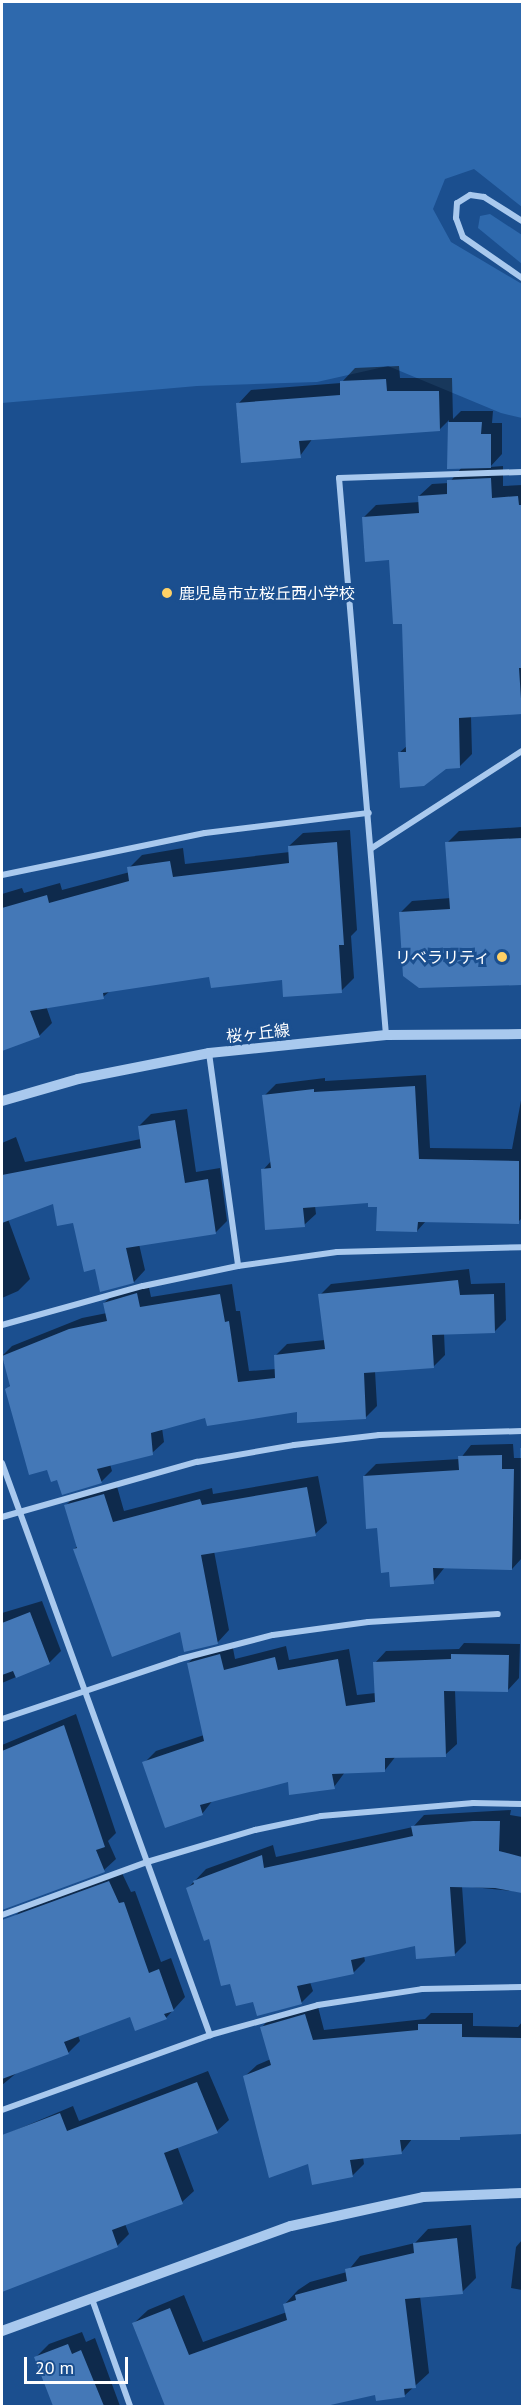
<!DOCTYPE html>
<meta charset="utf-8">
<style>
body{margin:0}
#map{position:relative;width:524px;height:2408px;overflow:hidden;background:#1b4f8f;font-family:"PT Sans","Noto Sans JP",sans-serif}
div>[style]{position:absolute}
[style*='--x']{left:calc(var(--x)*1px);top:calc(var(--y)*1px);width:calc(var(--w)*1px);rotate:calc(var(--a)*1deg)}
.green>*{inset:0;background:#2e69ad}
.shadow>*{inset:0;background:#0007}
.building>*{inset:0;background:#4478b7}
.minor>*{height:6px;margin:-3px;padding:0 3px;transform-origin:3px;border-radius:3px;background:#a9c9ee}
.tertiary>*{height:10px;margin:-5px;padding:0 5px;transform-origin:5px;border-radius:5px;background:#a9c9ee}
.dots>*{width:16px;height:16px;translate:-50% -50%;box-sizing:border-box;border:3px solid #1b4f8f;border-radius:50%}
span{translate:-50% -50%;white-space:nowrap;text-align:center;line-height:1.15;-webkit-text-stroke:6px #1b4f8f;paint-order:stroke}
.poi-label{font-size:16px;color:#fff}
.left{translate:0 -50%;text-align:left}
.right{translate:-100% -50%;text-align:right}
.street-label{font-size:16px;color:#fff}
.frame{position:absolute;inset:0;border:3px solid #fff;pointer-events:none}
.scale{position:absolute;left:24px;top:2357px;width:104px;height:27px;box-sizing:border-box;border:3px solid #fff;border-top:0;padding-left:8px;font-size:18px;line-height:21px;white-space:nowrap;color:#fff;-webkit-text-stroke:4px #1b4f8f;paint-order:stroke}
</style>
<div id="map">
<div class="green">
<div style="clip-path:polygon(2px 2px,522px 2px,522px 207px,474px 169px,445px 179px,433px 209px,451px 242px,522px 284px,522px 418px,501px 413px,388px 366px,317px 382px,197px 386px,2px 403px)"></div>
<div style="clip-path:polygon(490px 214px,522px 235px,522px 264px,478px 228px,480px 216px)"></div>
<div style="clip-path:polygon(520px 1448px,522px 1448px,522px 1678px)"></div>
</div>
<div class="shadow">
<div style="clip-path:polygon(399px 366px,400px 378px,452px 378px,453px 419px,461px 411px,493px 411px,492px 423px,502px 423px,502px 454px,490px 467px,503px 466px,503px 486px,522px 485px,522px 712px,471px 716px,472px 754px,460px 766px,399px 753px,408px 745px,403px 622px,390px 559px,364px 517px,376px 505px,420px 502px,419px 496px,432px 484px,449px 483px,462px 467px,449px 468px,449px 420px,439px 430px,313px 438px,300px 456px,238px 404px,251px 390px,341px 383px,355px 368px)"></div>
<div style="clip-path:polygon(522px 827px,522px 975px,513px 984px,400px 913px,412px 901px,451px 898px,447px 843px,459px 831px)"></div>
<div style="clip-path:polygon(350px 830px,357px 930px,351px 936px,354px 978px,341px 991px,283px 978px,211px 975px,110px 991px,103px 997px,46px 1006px,52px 1023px,39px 1036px,5px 1049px,2px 894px,22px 888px,24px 893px,60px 883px,62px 890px,130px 872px,129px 868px,142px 855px,183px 848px,185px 864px,290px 852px,289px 846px,303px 833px)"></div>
<div style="clip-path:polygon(426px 1075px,430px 1148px,512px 1149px,522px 1095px,522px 1218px,518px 1222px,426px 1221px,417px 1231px,370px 1201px,315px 1206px,316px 1214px,304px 1225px,263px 1170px,272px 1160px,264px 1096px,276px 1084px,325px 1078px,325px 1081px)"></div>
<div style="clip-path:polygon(187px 1109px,196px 1172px,220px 1168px,227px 1221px,216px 1232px,139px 1244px,145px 1270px,134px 1282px,96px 1268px,74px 1221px,54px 1202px,8px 1219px,30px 1279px,18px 1291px,2px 1298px,2px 1143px,16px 1137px,25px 1162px,141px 1139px,139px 1126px,151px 1114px)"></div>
<div style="clip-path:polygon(469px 1269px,471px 1284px,505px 1283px,506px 1320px,494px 1332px,444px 1333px,445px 1355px,433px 1367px,375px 1371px,377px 1406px,365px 1418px,298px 1411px,206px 1416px,162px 1428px,164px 1442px,152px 1453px,110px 1464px,112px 1471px,101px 1482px,58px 1478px,48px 1468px,7px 1389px,11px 1384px,2px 1356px,12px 1346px,82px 1318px,107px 1313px,104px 1303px,116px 1292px,148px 1283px,151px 1297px,232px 1284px,236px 1311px,240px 1311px,249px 1371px,276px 1369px,275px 1356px,287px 1344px,325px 1340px,320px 1295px,331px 1284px)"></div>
<div style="clip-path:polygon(513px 1444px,514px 1458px,522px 1458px,522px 1558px,512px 1569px,445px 1567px,433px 1582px,391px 1571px,364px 1476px,376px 1464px,460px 1459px,471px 1445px)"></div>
<div style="clip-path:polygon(318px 1476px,327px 1523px,315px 1534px,214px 1551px,229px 1630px,218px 1642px,181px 1630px,74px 1549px,78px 1546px,66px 1505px,78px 1494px,116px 1483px,124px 1511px,212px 1488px,213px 1494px)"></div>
<div style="clip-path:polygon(42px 1601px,61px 1651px,49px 1663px,2px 1683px,2px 1613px)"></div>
<div style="clip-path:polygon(232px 1643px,235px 1659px,286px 1646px,289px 1660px,349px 1649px,357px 1695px,376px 1693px,375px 1663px,386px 1651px,459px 1649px,464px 1643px,520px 1644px,519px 1678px,508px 1690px,455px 1690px,457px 1744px,445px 1755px,396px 1756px,385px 1770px,345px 1772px,334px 1787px,289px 1780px,213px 1800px,202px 1814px,144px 1763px,156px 1751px,204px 1735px,188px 1663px,200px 1652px)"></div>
<div style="clip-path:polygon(76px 1714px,116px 1833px,108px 1841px,116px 1859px,104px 1870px,10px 1905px,2px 1885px,2px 1745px)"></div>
<div style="clip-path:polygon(511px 1810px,510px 1815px,522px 1817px,522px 1892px,462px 1886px,466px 1943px,454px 1955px,417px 1945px,364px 1956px,365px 1961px,353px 1973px,310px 1982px,313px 1991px,301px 2003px,254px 2000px,231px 1982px,188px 1888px,206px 1869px,273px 1845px,276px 1857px,413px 1827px,424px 1815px)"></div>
<div style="clip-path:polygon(121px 1871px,131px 1892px,135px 1891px,161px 1962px,171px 1958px,185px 1997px,166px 2018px,131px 2016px,78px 2035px,80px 2041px,68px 2053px,19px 2071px,2px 2085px,2px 1931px,18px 1925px,14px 1917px,26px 1905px)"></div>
<div style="clip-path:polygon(317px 2003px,324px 2030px,425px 2019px,431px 2013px,473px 2013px,473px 2026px,518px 2027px,522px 2022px,522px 2132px,412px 2139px,401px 2153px,363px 2157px,364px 2164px,352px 2176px,309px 2162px,245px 2076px,257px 2065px,271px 2059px,262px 2027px,273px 2015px)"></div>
<div style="clip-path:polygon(208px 2071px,229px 2120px,217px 2131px,177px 2146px,194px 2191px,182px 2202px,125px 2224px,129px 2234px,117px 2246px,4px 2289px,2px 2136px,73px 2106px,79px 2121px)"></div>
<div style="clip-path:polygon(471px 2225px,476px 2278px,462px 2292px,420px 2296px,429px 2373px,404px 2396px,376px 2393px,319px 2406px,167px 2406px,134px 2323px,148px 2310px,184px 2295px,203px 2342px,287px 2312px,285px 2304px,298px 2290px,310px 2282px,347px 2272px,360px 2256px,415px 2243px,428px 2229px)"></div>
<div style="clip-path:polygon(522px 2240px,522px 2290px,511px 2288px,516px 2247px)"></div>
<div style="clip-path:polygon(82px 2332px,86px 2342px,95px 2338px,120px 2406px,54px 2406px,36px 2357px,49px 2344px)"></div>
</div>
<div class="building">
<div style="clip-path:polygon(386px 379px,387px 391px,439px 391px,440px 431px,299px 441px,301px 458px,241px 463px,236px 403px,340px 395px,340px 381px)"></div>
<div style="clip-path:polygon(448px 422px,482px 422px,481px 434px,491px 434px,491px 468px,447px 469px)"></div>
<div style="clip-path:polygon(491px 478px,492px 498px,518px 496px,519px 505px,522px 505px,522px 668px,519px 668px,522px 714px,459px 718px,460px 768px,446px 769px,424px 786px,400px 788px,398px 752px,406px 752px,402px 624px,393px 624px,389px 560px,365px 562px,362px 517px,419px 513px,418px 496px,447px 494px,447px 480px)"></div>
<div style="clip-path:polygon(522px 838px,522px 985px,419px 988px,403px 976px,399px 912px,450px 909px,445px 842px)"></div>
<div style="clip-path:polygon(337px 842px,344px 945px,339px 945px,342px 993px,283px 997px,282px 980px,211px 988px,209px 977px,103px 993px,104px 999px,30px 1011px,40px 1037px,2px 1051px,2px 908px,47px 895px,49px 903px,129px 881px,127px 867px,170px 861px,173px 877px,289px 863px,288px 846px)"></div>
<div style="clip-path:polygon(415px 1086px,419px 1159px,519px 1161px,519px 1224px,418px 1222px,417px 1232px,376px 1231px,377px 1207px,368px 1207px,368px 1203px,303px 1208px,305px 1227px,265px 1230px,261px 1169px,271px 1168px,262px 1095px,314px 1089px,314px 1092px)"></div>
<div style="clip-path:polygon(175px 1120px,185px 1183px,208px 1179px,216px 1234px,126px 1248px,134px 1283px,100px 1292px,95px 1269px,84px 1272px,73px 1223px,57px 1226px,53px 1204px,2px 1223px,2px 1175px,141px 1148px,138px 1126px)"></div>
<div style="clip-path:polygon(458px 1280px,460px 1295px,494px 1294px,495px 1333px,432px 1335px,434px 1368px,364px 1373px,366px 1419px,297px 1423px,297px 1412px,207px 1426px,205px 1418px,151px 1433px,153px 1455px,97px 1469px,102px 1483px,62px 1495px,57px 1480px,51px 1482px,47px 1470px,29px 1475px,5px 1389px,10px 1386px,2px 1356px,69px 1329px,107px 1321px,103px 1303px,137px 1293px,140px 1307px,220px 1294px,225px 1322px,229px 1321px,238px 1382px,275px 1378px,274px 1355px,325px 1349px,318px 1294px)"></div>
<div style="clip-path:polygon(502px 1455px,502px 1469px,514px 1469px,512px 1570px,433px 1568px,434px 1584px,390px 1587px,389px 1572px,381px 1573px,377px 1528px,366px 1529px,363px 1476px,459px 1470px,458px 1456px)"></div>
<div style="clip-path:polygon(307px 1487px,316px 1536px,201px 1555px,218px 1644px,184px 1652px,180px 1632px,112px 1657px,73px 1549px,77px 1548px,64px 1505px,104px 1494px,113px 1522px,200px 1499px,202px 1505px)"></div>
<div style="clip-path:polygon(30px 1612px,50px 1664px,16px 1678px,13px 1671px,2px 1675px,2px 1623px)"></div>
<div style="clip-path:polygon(220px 1654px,224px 1670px,275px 1657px,278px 1670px,338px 1659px,346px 1706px,375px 1702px,373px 1662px,451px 1659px,451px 1654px,509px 1655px,508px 1692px,444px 1691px,446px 1757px,385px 1758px,385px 1772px,332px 1774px,335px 1789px,289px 1795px,288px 1782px,200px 1805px,203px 1815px,165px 1828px,142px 1762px,204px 1741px,187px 1663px)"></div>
<div style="clip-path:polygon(64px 1725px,105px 1847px,96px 1850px,105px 1872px,2px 1910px,2px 1751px)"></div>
<div style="clip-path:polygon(473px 1821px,500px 1821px,499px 1851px,522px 1857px,522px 1893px,495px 1888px,450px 1887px,455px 1956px,416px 1959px,415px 1946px,351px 1960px,354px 1974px,297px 1986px,302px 2004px,257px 2016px,253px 2002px,236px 2006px,230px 1984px,221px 1986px,209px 1939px,204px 1941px,186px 1888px,194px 1884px,193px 1881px,262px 1855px,264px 1868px,413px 1836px,411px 1826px)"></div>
<div style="clip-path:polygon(109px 1881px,119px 1903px,124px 1902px,149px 1973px,159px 1969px,174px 2011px,164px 2014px,167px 2019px,135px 2031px,130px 2017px,64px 2042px,69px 2054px,2px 2079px,2px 1920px)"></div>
<div style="clip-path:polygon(305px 2014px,313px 2040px,418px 2030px,418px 2024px,462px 2024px,462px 2037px,522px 2038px,522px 2134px,460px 2137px,460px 2140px,400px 2140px,402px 2154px,350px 2160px,353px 2177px,312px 2185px,308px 2164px,269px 2178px,243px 2076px,271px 2065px,260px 2027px)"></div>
<div style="clip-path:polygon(197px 2082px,218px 2133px,164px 2153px,183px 2204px,112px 2230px,118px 2247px,2px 2292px,2px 2135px,60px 2113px,67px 2131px)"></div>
<div style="clip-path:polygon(457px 2238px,463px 2294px,405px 2299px,416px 2388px,404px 2389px,405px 2397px,376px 2401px,375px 2395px,326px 2406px,165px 2406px,132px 2323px,170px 2308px,189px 2355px,287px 2320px,283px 2304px,296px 2300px,295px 2295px,347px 2281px,345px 2269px,414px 2253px,413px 2243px)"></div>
<div style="clip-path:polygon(68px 2344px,72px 2354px,81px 2350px,104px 2406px,53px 2406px,34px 2357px)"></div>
</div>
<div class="minor">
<div style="--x:522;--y:221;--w:45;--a:-147.7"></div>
<div style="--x:484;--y:197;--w:14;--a:-172"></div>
<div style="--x:470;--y:195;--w:15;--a:148"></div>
<div style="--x:457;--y:203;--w:15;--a:94"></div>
<div style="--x:456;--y:218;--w:20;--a:70"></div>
<div style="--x:463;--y:237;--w:72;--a:34.8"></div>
<div style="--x:372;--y:848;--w:179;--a:-32.9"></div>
<div style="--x:2;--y:875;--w:207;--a:-11.7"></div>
<div style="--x:205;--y:833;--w:165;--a:-7"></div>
<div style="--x:386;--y:1035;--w:559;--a:-94.82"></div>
<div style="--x:339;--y:478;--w:183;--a:-1.9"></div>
<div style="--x:209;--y:1053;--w:215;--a:82.2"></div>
<div style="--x:2;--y:1325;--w:146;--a:-15.5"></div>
<div style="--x:143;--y:1286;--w:97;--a:-11.9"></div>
<div style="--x:238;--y:1266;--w:100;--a:-8"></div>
<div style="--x:337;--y:1252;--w:185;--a:-1.5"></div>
<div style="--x:2;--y:1463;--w:609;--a:70.02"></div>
<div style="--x:2;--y:1517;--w:203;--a:-15.8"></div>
<div style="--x:197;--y:1462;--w:98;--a:-9.9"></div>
<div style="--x:294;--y:1445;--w:86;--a:-6.7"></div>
<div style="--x:379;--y:1435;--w:143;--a:-1.6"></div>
<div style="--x:2;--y:1719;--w:188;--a:-18.6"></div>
<div style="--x:180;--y:1659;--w:96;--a:-14.5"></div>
<div style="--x:273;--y:1635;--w:96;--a:-7.8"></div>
<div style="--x:368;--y:1622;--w:130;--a:-3.5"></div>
<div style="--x:2;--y:1915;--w:154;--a:-20.1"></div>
<div style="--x:147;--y:1862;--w:113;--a:-16.5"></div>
<div style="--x:255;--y:1830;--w:67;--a:-12"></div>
<div style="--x:321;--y:1816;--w:153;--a:-4.9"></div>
<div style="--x:473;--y:1803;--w:49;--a:1.2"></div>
<div style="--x:2;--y:2110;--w:221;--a:-19.8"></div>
<div style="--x:210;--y:2035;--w:112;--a:-15.5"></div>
<div style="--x:318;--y:2005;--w:105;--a:-8.7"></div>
<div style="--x:422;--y:1989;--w:100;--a:-1.1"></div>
<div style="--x:92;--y:2299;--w:114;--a:70.4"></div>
</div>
<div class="tertiary">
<div style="--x:2;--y:1101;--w:79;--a:-16.1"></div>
<div style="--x:78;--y:1079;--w:134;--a:-11.2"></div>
<div style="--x:209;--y:1053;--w:178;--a:-5.8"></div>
<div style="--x:386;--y:1035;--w:136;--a:-0.4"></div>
<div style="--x:2;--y:2331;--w:307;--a:-20"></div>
<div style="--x:291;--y:2226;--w:135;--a:-12.4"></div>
<div style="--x:423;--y:2197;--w:99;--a:-2.3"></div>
</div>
<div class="dots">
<div style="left:167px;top:593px;background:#ffd166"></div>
<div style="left:502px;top:957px;background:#ffd166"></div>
</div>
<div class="poi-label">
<span class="left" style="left:179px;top:593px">鹿児島市立桜丘西小学校</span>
<span class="right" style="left:490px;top:957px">リベラリティ</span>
</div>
<div class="street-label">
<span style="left:258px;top:1033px;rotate:-6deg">桜ヶ丘線</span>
</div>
<div class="frame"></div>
<div class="scale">20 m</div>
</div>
